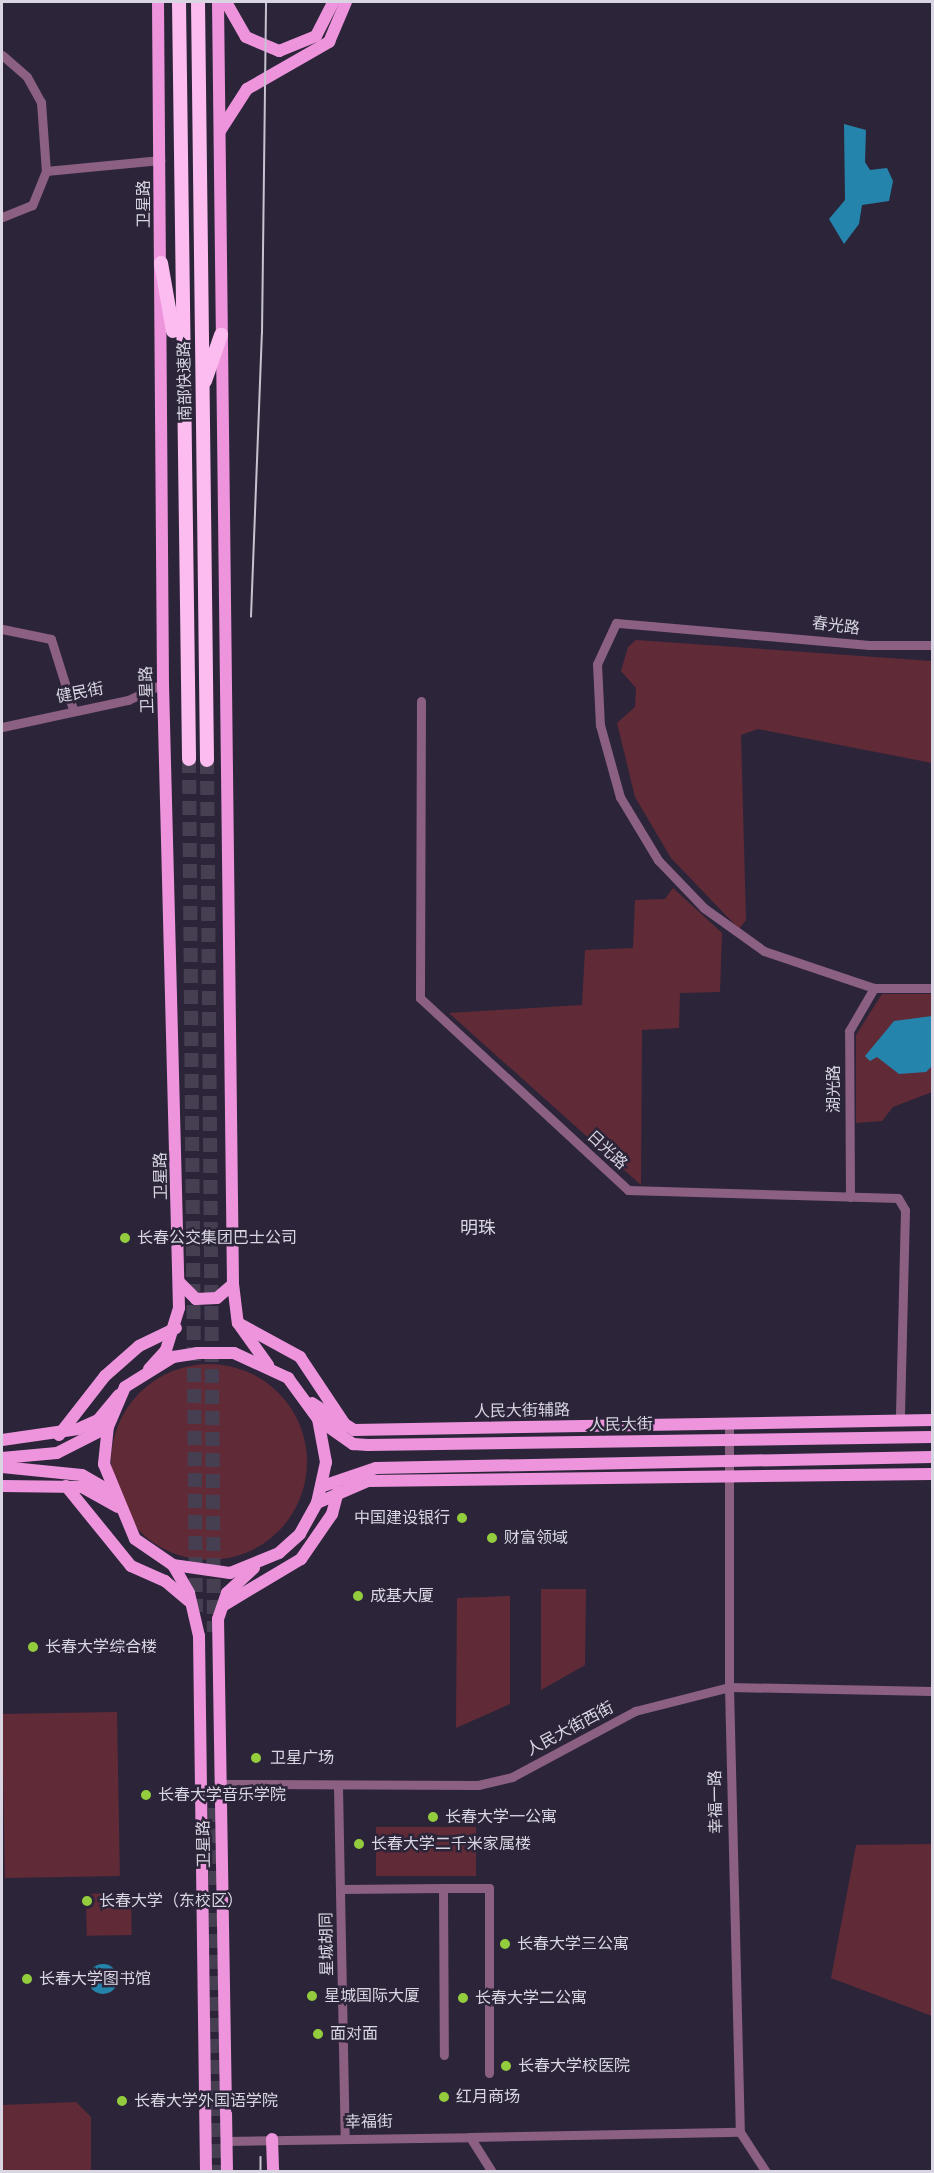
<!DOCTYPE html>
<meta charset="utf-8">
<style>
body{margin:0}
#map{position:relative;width:934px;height:2173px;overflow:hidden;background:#2c2539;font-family:Raleway,"Noto Sans SC",sans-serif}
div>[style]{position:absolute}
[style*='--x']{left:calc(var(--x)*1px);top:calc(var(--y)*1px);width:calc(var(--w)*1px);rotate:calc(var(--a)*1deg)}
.green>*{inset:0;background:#612a37;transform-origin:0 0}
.round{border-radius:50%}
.water>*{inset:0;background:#2584ac}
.highway-tunnel>*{height:14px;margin-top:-7px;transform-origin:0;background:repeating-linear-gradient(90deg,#463f52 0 14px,transparent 0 21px)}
.minor>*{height:9px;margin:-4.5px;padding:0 4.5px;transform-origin:4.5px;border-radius:4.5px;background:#8b6082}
.major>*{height:12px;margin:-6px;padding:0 6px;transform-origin:6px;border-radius:6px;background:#ed94dd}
.highway>*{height:14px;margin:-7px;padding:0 7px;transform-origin:7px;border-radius:7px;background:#fcbcef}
.tram>*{height:1.5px;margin:-0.75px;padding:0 0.75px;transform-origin:0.75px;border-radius:0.75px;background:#c6c2d0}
.dots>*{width:16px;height:16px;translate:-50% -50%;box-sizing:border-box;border:3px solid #2c2539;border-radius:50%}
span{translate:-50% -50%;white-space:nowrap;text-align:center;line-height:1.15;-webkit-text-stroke:5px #2c2539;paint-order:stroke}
.street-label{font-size:16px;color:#d9d5e2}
.poi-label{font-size:16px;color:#d9d5e2}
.left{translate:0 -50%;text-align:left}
.right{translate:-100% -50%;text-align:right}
.neighbourhood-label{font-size:18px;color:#d9d5e2}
.frame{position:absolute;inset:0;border:3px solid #d9d5e2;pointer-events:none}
</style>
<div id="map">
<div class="green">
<div style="clip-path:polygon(636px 640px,932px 661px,932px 763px,758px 729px,741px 735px,746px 920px,739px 929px,671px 858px,635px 797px,617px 723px,635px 707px,636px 688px,621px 671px,628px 647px)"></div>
<div style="clip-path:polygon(673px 888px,722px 933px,720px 992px,680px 993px,679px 1028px,642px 1030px,641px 1185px,449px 1013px,582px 1005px,585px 950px,633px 948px,635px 900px,665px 899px)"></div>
<div style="clip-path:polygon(882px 994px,932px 994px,932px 1092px,893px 1107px,882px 1121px,856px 1123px,856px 1035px)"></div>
<div class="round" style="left:111px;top:1364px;width:196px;height:196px"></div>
<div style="clip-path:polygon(541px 1589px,586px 1589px,585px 1665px,541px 1690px)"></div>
<div style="clip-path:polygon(510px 1596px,510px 1704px,456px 1728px,457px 1598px)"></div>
<div style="left:117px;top:1712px;width:164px;height:115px;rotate:89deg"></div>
<div style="left:476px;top:1827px;width:49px;height:100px;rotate:90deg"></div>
<div style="clip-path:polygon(932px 1844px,932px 2016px,831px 1978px,856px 1845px)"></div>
<div style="left:131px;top:1893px;width:42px;height:45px;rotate:89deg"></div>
<div style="clip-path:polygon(76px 2102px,91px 2117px,91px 2171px,2px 2171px,2px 2105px)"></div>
</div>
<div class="water">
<div style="clip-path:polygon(844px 124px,866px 130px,865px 162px,870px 170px,887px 168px,893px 181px,889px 201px,862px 205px,859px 224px,844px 244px,829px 219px,845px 200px)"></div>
<div style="clip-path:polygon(932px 1016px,932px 1066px,926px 1072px,899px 1074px,877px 1057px,870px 1061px,865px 1056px,894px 1021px)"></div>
<div class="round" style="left:88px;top:1964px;width:30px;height:30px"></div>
</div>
<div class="highway-tunnel">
<div style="--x:189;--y:759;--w:853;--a:89.53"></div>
<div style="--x:207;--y:760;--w:872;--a:89.54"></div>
<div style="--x:215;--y:1787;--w:385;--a:89.6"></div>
</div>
<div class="minor">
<div style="--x:2;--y:55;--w:33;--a:41"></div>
<div style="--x:27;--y:77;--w:29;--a:61"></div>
<div style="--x:41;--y:102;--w:69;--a:85.9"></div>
<div style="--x:46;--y:171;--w:37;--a:112"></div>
<div style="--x:32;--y:205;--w:32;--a:158"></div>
<div style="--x:46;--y:171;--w:115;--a:-5.5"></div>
<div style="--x:2;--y:629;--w:50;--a:11.5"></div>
<div style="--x:51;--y:639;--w:73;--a:72.6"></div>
<div style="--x:932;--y:645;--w:63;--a:180"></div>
<div style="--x:869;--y:645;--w:254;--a:-175"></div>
<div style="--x:616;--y:623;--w:45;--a:114.9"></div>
<div style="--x:597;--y:664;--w:61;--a:87.2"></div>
<div style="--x:600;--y:725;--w:75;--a:74.5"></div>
<div style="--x:620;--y:797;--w:74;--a:58.9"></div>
<div style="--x:658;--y:860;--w:66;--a:46.2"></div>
<div style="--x:704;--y:908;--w:74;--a:35.6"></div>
<div style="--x:764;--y:951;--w:116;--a:18.6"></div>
<div style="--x:874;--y:988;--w:58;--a:0"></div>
<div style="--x:421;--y:701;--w:297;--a:90.2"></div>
<div style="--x:420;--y:998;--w:283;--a:42.7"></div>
<div style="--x:628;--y:1190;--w:270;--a:1.7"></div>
<div style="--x:898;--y:1198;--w:14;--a:60"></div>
<div style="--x:905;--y:1210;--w:210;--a:91.4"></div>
<div style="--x:2;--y:727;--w:129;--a:-12.1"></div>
<div style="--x:128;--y:700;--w:38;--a:-25"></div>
<div style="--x:850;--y:1197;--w:166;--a:-90.3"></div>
<div style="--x:849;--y:1031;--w:50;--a:-59.8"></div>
<div style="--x:729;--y:1424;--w:263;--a:90"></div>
<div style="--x:729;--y:1687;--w:445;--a:88.6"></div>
<div style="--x:740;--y:2132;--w:48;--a:57"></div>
<div style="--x:220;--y:1784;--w:258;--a:0.2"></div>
<div style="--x:478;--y:1785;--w:35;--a:-13"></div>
<div style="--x:512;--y:1777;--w:140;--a:-28.2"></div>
<div style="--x:635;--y:1711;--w:97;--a:-14.3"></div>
<div style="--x:729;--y:1687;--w:203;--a:1.1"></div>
<div style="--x:338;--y:1787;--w:350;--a:88.9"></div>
<div style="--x:443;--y:1888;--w:46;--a:0"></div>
<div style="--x:489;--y:1888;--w:185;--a:90"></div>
<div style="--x:341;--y:1889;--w:102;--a:-0.6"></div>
<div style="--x:443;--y:1888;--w:167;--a:89.7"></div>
<div style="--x:470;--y:2137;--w:270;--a:-1.1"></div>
<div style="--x:226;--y:2141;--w:244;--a:-0.9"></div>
<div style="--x:470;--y:2137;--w:41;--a:57.8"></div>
</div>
<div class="major">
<div style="--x:218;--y:2;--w:1282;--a:89.33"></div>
<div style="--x:233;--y:1284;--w:39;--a:83"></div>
<div style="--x:238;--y:1323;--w:52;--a:54.5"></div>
<div style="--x:226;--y:2;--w:40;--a:60.3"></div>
<div style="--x:246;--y:37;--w:36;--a:23"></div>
<div style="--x:279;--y:51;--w:40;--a:-22"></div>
<div style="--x:316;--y:36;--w:38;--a:-63"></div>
<div style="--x:220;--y:131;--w:50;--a:-57.3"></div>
<div style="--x:247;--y:89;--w:95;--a:-29.8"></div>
<div style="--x:329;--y:42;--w:43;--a:-67"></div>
<div style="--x:179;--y:1282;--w:24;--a:45"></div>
<div style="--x:196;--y:1299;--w:21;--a:-3"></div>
<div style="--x:217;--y:1298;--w:21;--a:-41"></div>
<div style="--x:238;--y:1323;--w:71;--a:28.7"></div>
<div style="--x:300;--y:1357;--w:83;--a:56.3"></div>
<div style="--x:197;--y:1353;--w:37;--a:0"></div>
<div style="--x:234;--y:1353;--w:60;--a:24.8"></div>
<div style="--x:288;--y:1378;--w:51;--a:53.8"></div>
<div style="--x:318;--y:1419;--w:44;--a:79.5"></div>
<div style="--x:326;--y:1462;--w:42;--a:102.4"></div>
<div style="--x:317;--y:1503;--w:35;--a:119"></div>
<div style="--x:300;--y:1534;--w:28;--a:138"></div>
<div style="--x:279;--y:1553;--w:53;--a:157.8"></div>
<div style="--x:230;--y:1573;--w:58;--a:-172"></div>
<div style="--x:173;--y:1565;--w:46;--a:-145.6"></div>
<div style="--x:135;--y:1539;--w:81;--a:-112.5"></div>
<div style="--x:104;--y:1464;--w:37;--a:-84"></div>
<div style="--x:108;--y:1427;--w:43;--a:-67"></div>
<div style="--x:125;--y:1387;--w:57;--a:-32"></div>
<div style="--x:173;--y:1357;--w:24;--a:-9"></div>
<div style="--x:149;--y:1369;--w:25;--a:-48"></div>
<div style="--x:166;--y:1350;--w:44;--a:-72.8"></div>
<div style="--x:179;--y:1308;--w:624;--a:-91.47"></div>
<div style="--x:163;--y:684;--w:682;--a:-90.42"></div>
<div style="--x:312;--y:1403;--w:50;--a:32.7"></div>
<div style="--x:354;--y:1430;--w:578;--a:-0.99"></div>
<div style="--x:323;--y:1423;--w:37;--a:35"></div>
<div style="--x:353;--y:1444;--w:15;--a:4"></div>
<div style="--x:368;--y:1445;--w:564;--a:-0.81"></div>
<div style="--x:59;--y:1435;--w:75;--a:-52.1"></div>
<div style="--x:105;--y:1376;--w:45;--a:-41.4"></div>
<div style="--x:139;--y:1346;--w:41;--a:-25.9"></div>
<div style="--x:2;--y:1440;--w:77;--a:-8.2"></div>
<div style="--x:78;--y:1429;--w:22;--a:-24"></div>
<div style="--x:98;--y:1420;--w:33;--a:-50"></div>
<div style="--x:2;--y:1458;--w:55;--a:-5.2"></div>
<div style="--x:57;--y:1453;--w:57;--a:-27"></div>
<div style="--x:2;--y:1467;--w:80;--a:5.7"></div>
<div style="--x:82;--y:1475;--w:34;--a:30"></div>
<div style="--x:2;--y:1486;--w:80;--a:0.7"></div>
<div style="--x:82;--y:1487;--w:41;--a:29.1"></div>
<div style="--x:66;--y:1486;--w:103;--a:50.9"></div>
<div style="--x:131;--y:1566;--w:37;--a:24"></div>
<div style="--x:165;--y:1581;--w:31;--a:40"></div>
<div style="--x:323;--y:1486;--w:56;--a:-18.8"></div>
<div style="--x:376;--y:1468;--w:556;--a:-1.13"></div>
<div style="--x:317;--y:1503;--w:56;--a:-23.3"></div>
<div style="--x:368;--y:1481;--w:564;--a:-0.71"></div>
<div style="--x:173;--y:1565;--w:32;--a:60"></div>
<div style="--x:189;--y:1593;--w:44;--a:76.9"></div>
<div style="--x:199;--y:1636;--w:536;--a:89.25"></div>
<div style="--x:224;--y:1605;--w:90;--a:-30.9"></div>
<div style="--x:301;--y:1559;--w:55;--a:-55.4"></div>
<div style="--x:332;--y:1514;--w:23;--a:-75"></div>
<div style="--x:272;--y:2139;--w:33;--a:88"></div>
<div style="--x:227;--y:2172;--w:553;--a:-90.93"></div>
<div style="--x:218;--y:1619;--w:28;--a:-71"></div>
<div style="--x:227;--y:1593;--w:37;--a:-43"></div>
</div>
<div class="highway">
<div style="--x:179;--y:2;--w:757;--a:89.24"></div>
<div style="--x:198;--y:2;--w:758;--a:89.32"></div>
<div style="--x:161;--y:263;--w:69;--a:80"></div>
<div style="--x:205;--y:381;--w:49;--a:-70.8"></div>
</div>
<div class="tram">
<div style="--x:251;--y:617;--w:283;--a:-87.8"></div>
<div style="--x:262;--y:334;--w:332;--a:-89.3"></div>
<div style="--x:261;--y:2157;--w:15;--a:90"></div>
</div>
<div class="dots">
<div style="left:125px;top:1238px;background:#93cc3d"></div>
<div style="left:462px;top:1518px;background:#93cc3d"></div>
<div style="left:492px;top:1538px;background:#93cc3d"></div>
<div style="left:358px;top:1596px;background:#93cc3d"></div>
<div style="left:33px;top:1647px;background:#93cc3d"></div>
<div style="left:256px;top:1758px;background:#93cc3d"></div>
<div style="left:146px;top:1795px;background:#93cc3d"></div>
<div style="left:433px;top:1817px;background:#93cc3d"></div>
<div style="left:359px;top:1844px;background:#93cc3d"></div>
<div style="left:87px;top:1901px;background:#93cc3d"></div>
<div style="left:505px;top:1944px;background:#93cc3d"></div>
<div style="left:27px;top:1979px;background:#93cc3d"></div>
<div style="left:312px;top:1996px;background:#93cc3d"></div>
<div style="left:463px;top:1998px;background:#93cc3d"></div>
<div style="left:318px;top:2034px;background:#93cc3d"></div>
<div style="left:506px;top:2066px;background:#93cc3d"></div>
<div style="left:444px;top:2097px;background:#93cc3d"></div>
<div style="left:122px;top:2101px;background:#93cc3d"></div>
</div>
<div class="street-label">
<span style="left:144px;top:204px;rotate:-90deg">卫星路</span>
<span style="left:185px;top:381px;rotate:-91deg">南部快速路</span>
<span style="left:836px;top:626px;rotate:7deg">春光路</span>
<span style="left:147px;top:690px;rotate:-92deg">卫星路</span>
<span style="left:80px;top:693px;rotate:-11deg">健民街</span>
<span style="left:834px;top:1089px;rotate:-90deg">湖光路</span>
<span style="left:607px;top:1150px;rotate:43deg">日光路</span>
<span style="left:161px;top:1176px;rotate:-91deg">卫星路</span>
<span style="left:522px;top:1411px;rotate:-1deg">人民大街辅路</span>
<span style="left:621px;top:1425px;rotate:-1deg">人民大街</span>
<span style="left:570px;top:1729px;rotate:-28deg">人民大街西街</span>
<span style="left:716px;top:1802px;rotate:-91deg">幸福一路</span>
<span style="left:204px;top:1844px;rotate:-91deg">卫星路</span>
<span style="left:327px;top:1944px;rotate:-91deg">星城胡同</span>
<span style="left:369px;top:2122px;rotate:-1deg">幸福街</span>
</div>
<div class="poi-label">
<span class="left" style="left:137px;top:1238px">长春公交集团巴士公司</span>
<span class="right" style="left:450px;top:1518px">中国建设银行</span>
<span class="left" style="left:504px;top:1538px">财富领域</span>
<span class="left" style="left:370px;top:1596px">成基大厦</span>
<span class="left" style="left:45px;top:1647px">长春大学综合楼</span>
<span class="left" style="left:270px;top:1758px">卫星广场</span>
<span class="left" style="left:158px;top:1795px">长春大学音乐学院</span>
<span class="left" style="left:445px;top:1817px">长春大学一公寓</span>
<span class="left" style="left:371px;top:1844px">长春大学二千米家属楼</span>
<span class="left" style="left:99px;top:1901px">长春大学（东校区）</span>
<span class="left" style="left:517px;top:1944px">长春大学三公寓</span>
<span class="left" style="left:39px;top:1979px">长春大学图书馆</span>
<span class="left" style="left:324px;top:1996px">星城国际大厦</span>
<span class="left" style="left:475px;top:1998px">长春大学二公寓</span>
<span class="left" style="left:330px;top:2034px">面对面</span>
<span class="left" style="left:518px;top:2066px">长春大学校医院</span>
<span class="left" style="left:456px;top:2097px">红月商场</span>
<span class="left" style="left:134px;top:2101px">长春大学外国语学院</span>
</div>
<div class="neighbourhood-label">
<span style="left:478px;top:1228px">明珠</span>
</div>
<div class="frame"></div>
</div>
